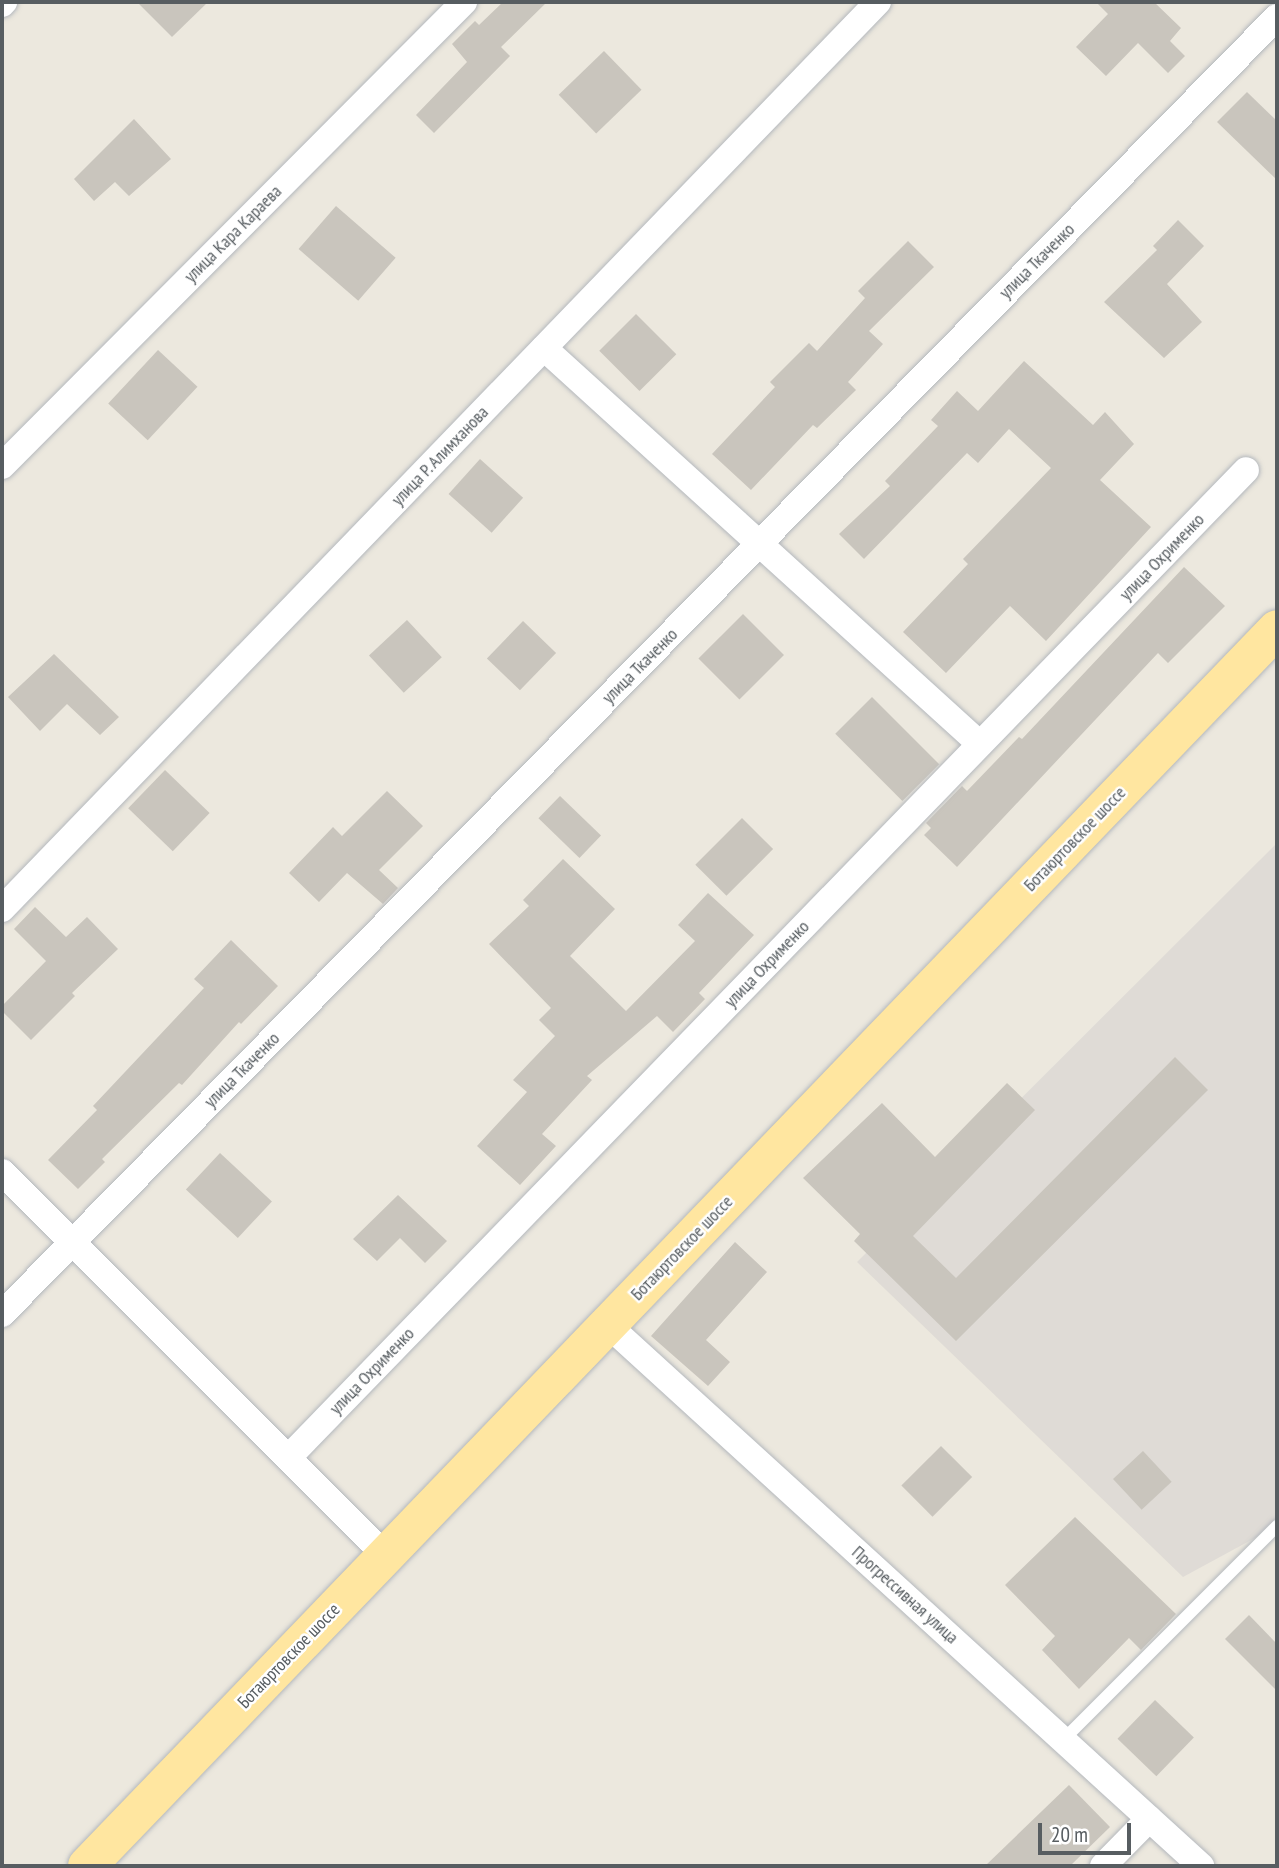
<!DOCTYPE html>
<meta charset="utf-8">
<style>
body{margin:0}
#map{position:relative;width:1279px;height:1868px;overflow:hidden;background:#ece8de;font-family:"PT Sans Narrow",sans-serif}
div>[style]{position:absolute}
[style*='--x']{left:calc(var(--x)*1px);top:calc(var(--y)*1px);width:calc(var(--w)*1px);rotate:calc(var(--a)*1deg)}
.industrial>*{inset:0;background:#dfdbd6}
.building>*{inset:0;background:#c9c5bd;transform-origin:0 0}
.roads{filter:drop-shadow(0 0 2px #b4b8bd) drop-shadow(0 0 2px #b4b8bd)}
.lane>*{height:12px;margin:-6px;padding:0 6px;transform-origin:6px;border-radius:6px;background:#fff}
.street>*{height:26px;margin:-13px;padding:0 13px;transform-origin:13px;border-radius:13px;background:#fff}
.primary>*{height:38px;margin:-19px;padding:0 19px;transform-origin:19px;border-radius:19px;background:#ffe6a0}
span{translate:-50% -50%;white-space:nowrap;text-align:center;line-height:1.15;-webkit-text-stroke:5px #fff;paint-order:stroke}
.street-label{font-size:18px;color:#575d61}
.frame{position:absolute;inset:0;border:4px solid #575d61;pointer-events:none}
.scale{position:absolute;left:1038px;top:1823px;width:93px;height:32px;box-sizing:border-box;border:4px solid #575d61;border-top:0;padding-left:9px;font-size:21px;line-height:24px;white-space:nowrap;color:#575d61;-webkit-text-stroke:5px #fff;paint-order:stroke}
</style>
<div id="map">
<div class="industrial">
<div style="clip-path:polygon(1277px 843px,1277px 1526px,1183px 1577px,857px 1262px)"></div>
</div>
<div class="building">
<div style="clip-path:polygon(137px 2px,208px 2px,172px 37px)"></div>
<div style="clip-path:polygon(503px 2px,547px 2px,501px 47px,510px 56px,434px 133px,416px 115px,467px 62px,452px 44px,475px 21px,479px 25px)"></div>
<div style="clip-path:polygon(1096px 2px,1154px 2px,1181px 28px,1170px 41px,1185px 56px,1168px 73px,1138px 43px,1106px 76px,1076px 47px,1108px 14px)"></div>
<div style="left:604px;top:51px;width:54px;height:63px;rotate:46deg"></div>
<div style="clip-path:polygon(1247px 92px,1277px 121px,1277px 180px,1217px 122px)"></div>
<div style="clip-path:polygon(134px 119px,171px 159px,129px 196px,115px 182px,94px 201px,74px 179px)"></div>
<div style="left:336px;top:206px;width:79px;height:57px;rotate:41deg"></div>
<div style="clip-path:polygon(1178px 220px,1204px 246px,1167px 284px,1202px 322px,1164px 358px,1104px 302px,1157px 250px,1153px 246px)"></div>
<div style="clip-path:polygon(908px 241px,934px 267px,869px 331px,883px 344px,848px 382px,856px 390px,817px 428px,813px 425px,751px 490px,712px 454px,775px 387px,770px 382px,809px 343px,817px 351px,865px 298px,858px 291px)"></div>
<div style="left:636px;top:314px;width:57px;height:52px;rotate:45deg"></div>
<div style="left:158px;top:350px;width:54px;height:73px;rotate:43deg"></div>
<div style="clip-path:polygon(1024px 361px,1093px 425px,1105px 412px,1134px 444px,1100px 480px,1151px 527px,1046px 641px,1010px 606px,946px 673px,903px 632px,968px 564px,963px 559px,1051px 468px,1009px 429px,978px 463px,967px 453px,864px 559px,839px 534px,890px 486px,885px 481px,938px 426px,931px 420px,957px 391px,978px 411px)"></div>
<div style="left:480px;top:459px;width:58px;height:47px;rotate:42deg"></div>
<div style="clip-path:polygon(1184px 567px,1225px 606px,1168px 663px,1158px 653px,957px 867px,924px 835px,931px 828px,926px 823px,962px 786px,967px 791px,1019px 737px,1022px 739px)"></div>
<div style="left:743px;top:614px;width:58px;height:63px;rotate:45deg"></div>
<div style="left:407px;top:620px;width:51px;height:52px;rotate:47deg"></div>
<div style="left:523px;top:621px;width:46px;height:52px;rotate:44deg"></div>
<div style="clip-path:polygon(54px 654px,119px 717px,100px 735px,67px 704px,40px 731px,8px 697px)"></div>
<div style="left:872px;top:697px;width:95px;height:52px;rotate:45deg"></div>
<div style="left:165px;top:770px;width:62px;height:53px;rotate:44deg"></div>
<div style="clip-path:polygon(387px 791px,423px 826px,379px 870px,398px 888px,383px 904px,347px 873px,319px 902px,289px 873px,333px 827px,342px 836px)"></div>
<div style="left:560px;top:796px;width:57px;height:31px;rotate:44deg"></div>
<div style="left:742px;top:818px;width:44px;height:66px;rotate:45deg"></div>
<div style="clip-path:polygon(563px 859px,615px 909px,570px 956px,626px 1011px,695px 941px,678px 925px,708px 893px,754px 935px,699px 993px,705px 999px,673px 1032px,657px 1016px,587px 1076px,592px 1080px,542px 1134px,556px 1146px,520px 1185px,477px 1146px,527px 1092px,513px 1080px,555px 1036px,539px 1020px,551px 1008px,489px 944px,529px 906px,523px 900px)"></div>
<div style="clip-path:polygon(35px 907px,66px 937px,87px 917px,118px 949px,72px 993px,75px 996px,31px 1040px,2px 1011px,2px 1006px,46px 961px,14px 929px)"></div>
<div style="clip-path:polygon(231px 940px,278px 986px,241px 1024px,239px 1022px,182px 1085px,179px 1083px,102px 1159px,105px 1162px,78px 1189px,48px 1160px,97px 1110px,93px 1106px,204px 988px,194px 979px)"></div>
<div style="clip-path:polygon(1175px 1057px,1208px 1090px,956px 1341px,854px 1241px,860px 1234px,803px 1178px,882px 1103px,935px 1157px,1007px 1083px,1035px 1110px,913px 1236px,956px 1278px)"></div>
<div style="left:220px;top:1153px;width:71px;height:50px;rotate:43deg"></div>
<div style="clip-path:polygon(398px 1195px,447px 1241px,425px 1263px,400px 1238px,377px 1261px,353px 1239px)"></div>
<div style="clip-path:polygon(735px 1242px,767px 1272px,706px 1340px,730px 1362px,708px 1386px,651px 1336px)"></div>
<div style="left:941px;top:1446px;width:44px;height:56px;rotate:45deg"></div>
<div style="left:1143px;top:1451px;width:42px;height:41px;rotate:47deg"></div>
<div style="clip-path:polygon(1075px 1517px,1176px 1614px,1141px 1650px,1129px 1638px,1079px 1689px,1042px 1650px,1055px 1636px,1005px 1585px)"></div>
<div style="clip-path:polygon(1249px 1615px,1277px 1644px,1277px 1691px,1225px 1639px)"></div>
<div style="left:1155px;top:1700px;width:54px;height:54px;rotate:44deg"></div>
<div style="clip-path:polygon(1069px 1785px,1110px 1827px,1070px 1866px,985px 1866px)"></div>
</div>
<div class="roads">
<div class="lane">
<div style="--x:1063;--y:1740;--w:303;--a:-45"></div>
</div>
<div class="street">
<div style="--x:2;--y:4;--w:3;--a:-45"></div>
<div style="--x:544;--y:348;--w:589;--a:42.25"></div>
<div style="--x:2;--y:466;--w:655;--a:-45.12"></div>
<div style="--x:2;--y:909;--w:1261;--a:-46"></div>
<div style="--x:2;--y:1172;--w:543;--a:45"></div>
<div style="--x:2;--y:1314;--w:1819;--a:-45.49"></div>
<div style="--x:608;--y:1325;--w:803;--a:42.37"></div>
<div style="--x:288;--y:1458;--w:1376;--a:-45.88"></div>
<div style="--x:1103;--y:1866;--w:66;--a:-45.6"></div>
</div>
<div class="primary">
<div style="--x:87;--y:1866;--w:1716;--a:-46.11"></div>
</div>
</div>
<div class="street-label">
<span style="left:233px;top:234px;rotate:-45deg">улица Кара Караева</span>
<span style="left:1037px;top:261px;rotate:-45deg">улица Ткаченко</span>
<span style="left:440px;top:456px;rotate:-46deg">улица Р. Алимханова</span>
<span style="left:1162px;top:557px;rotate:-46deg">улица Охрименко</span>
<span style="left:640px;top:666px;rotate:-45deg">улица Ткаченко</span>
<span style="left:1075px;top:839px;rotate:-46deg">Ботаюртовское шоссе</span>
<span style="left:767px;top:964px;rotate:-46deg">улица Охрименко</span>
<span style="left:242px;top:1070px;rotate:-45deg">улица Ткаченко</span>
<span style="left:682px;top:1248px;rotate:-46deg">Ботаюртовское шоссе</span>
<span style="left:372px;top:1371px;rotate:-46deg">улица Охрименко</span>
<span style="left:905px;top:1595px;rotate:42deg">Прогрессивная улица</span>
<span style="left:289px;top:1656px;rotate:-46deg">Ботаюртовское шоссе</span>
</div>
<div class="frame"></div>
<div class="scale">20 m</div>
</div>
